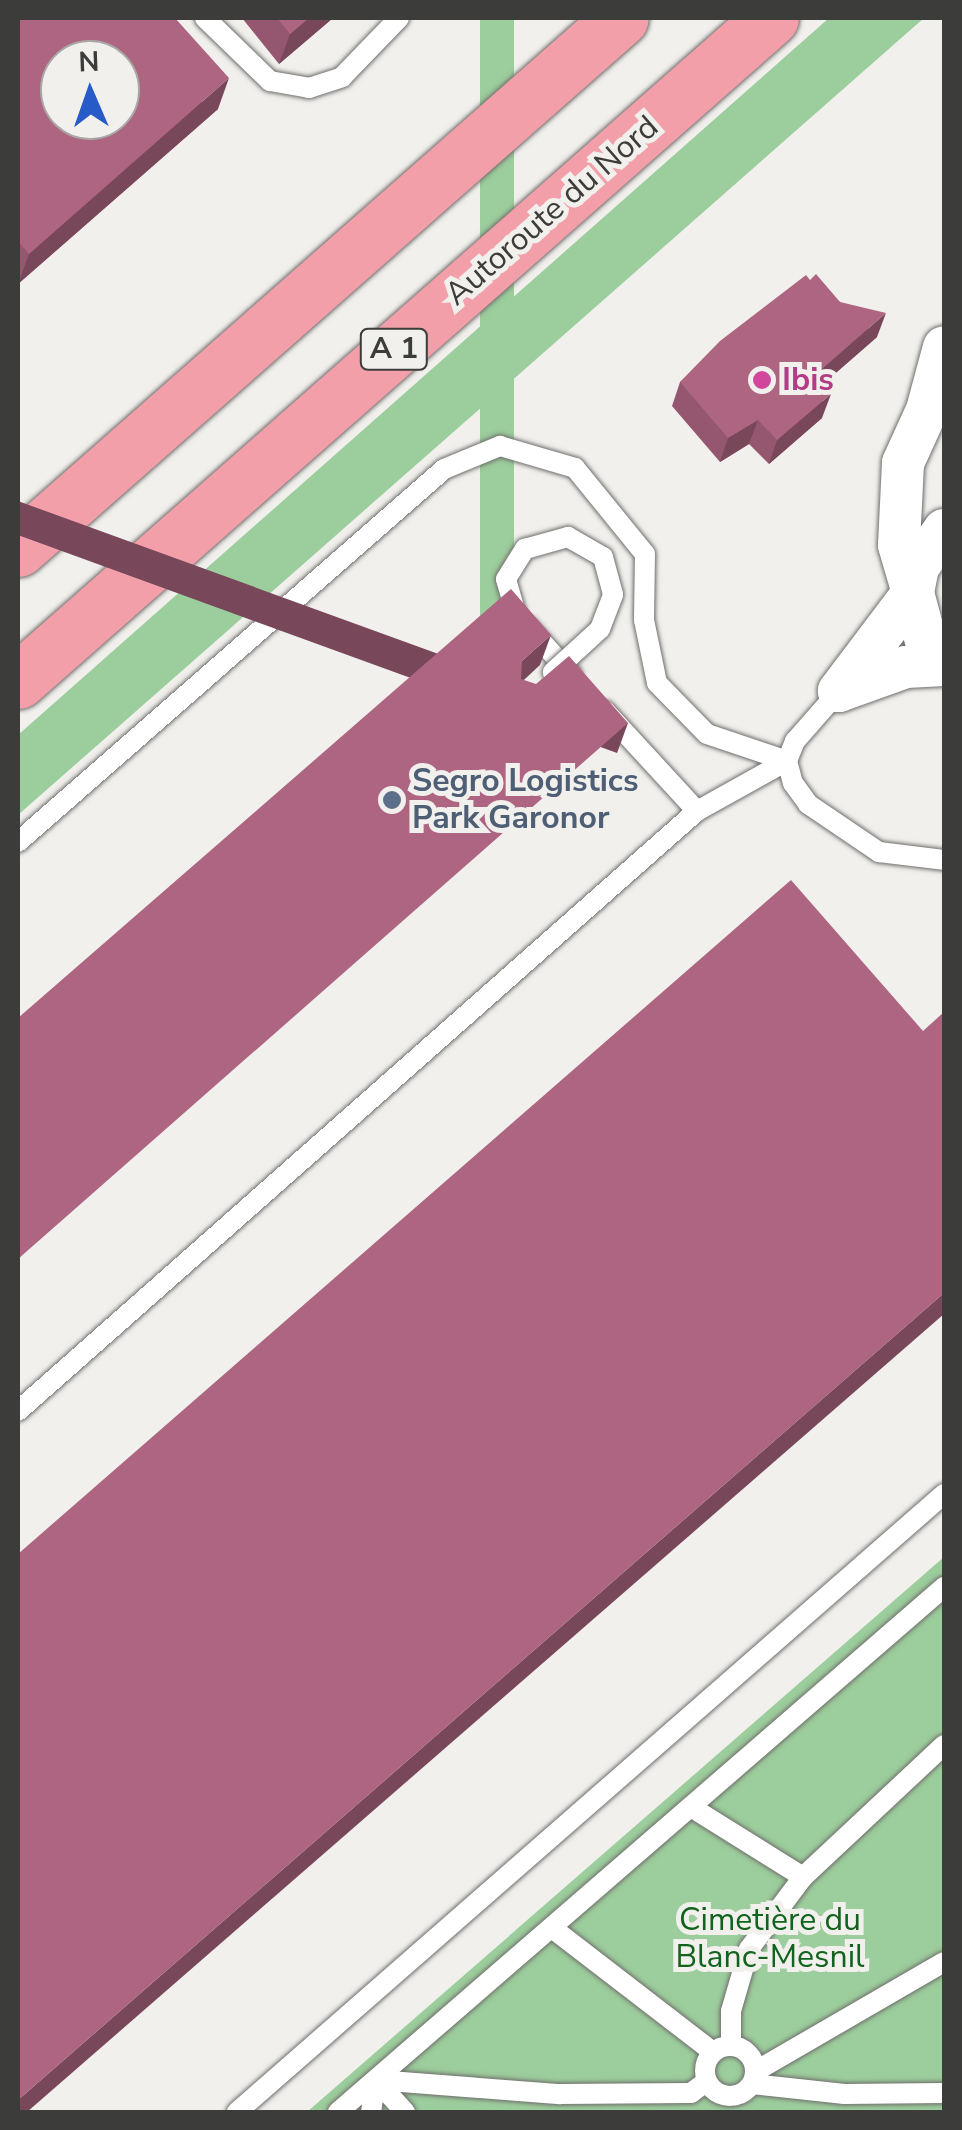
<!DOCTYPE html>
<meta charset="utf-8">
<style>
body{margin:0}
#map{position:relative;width:962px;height:2130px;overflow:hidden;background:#f1f0ed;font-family:"Nunito Sans",sans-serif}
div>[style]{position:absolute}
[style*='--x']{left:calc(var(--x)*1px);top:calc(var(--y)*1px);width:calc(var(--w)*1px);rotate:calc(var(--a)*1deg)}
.green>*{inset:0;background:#9ccd9c;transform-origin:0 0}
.roads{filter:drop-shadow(0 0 2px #706e6c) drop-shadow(0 0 2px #706e6c)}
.lane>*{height:20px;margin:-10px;padding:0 10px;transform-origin:10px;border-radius:10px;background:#fff}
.lane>.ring{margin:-10px;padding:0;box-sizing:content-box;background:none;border:20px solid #fff;border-radius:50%}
.street>*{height:42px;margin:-21px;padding:0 21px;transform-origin:21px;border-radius:21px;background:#fff}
.highway>*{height:55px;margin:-27.5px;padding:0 27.5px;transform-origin:27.5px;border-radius:27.5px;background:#f39fa9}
.bridges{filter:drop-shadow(0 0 2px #706e6c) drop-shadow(0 0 2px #706e6c)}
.lane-bridge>*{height:20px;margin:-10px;padding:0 10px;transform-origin:10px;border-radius:10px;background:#fff}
.wall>*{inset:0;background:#95576f}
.shaded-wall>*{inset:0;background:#79475a;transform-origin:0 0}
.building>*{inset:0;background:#ad6581}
.dots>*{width:28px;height:28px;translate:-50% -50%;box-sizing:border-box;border:5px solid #f1f0ed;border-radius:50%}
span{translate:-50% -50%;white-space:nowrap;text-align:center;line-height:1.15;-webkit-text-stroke:10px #f1f0ed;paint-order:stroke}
.shield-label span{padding:2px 8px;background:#f1f0ed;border:2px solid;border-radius:8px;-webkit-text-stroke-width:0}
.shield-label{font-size:30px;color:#3c3c3b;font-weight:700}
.street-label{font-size:32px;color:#3c3c3b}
.hotel-label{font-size:32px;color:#b23c85;font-weight:700}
.left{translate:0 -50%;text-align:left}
.service-label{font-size:32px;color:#4e5e75;font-weight:700}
.park-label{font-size:32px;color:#12631d}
.frame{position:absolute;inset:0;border:20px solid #3c3c3b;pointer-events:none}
.north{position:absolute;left:40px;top:40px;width:100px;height:100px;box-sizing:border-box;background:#f1f0ed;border:2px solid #a9a8a6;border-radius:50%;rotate:358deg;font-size:28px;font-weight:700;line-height:40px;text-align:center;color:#3c3c3b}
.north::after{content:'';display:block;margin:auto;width:35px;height:45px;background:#265bc8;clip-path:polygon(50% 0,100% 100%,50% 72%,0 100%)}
</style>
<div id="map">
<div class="green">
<div style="left:480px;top:18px;width:34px;height:618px"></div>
<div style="clip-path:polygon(829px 18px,924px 18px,18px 815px,18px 735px)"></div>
<div style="clip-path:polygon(944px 1557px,944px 2112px,307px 2112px)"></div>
</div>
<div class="roads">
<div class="lane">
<div style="--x:205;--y:18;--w:91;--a:44.1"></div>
<div style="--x:270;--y:81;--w:40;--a:10"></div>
<div style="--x:309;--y:88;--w:35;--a:-18"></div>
<div style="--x:342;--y:77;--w:82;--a:-46"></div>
<div style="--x:528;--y:627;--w:65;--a:47.5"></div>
<div style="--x:839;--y:691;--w:67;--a:131.3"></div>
<div style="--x:795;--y:741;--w:22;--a:112"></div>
<div style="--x:787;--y:761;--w:23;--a:75"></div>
<div style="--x:793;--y:783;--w:26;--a:54"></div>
<div style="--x:808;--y:804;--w:86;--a:34.1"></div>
<div style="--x:879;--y:852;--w:65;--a:7"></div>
<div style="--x:605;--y:711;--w:136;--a:47.4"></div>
<div style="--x:18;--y:842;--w:566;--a:-41.2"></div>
<div style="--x:444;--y:469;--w:61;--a:-22.3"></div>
<div style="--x:500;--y:446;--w:78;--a:16.3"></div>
<div style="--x:575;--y:468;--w:111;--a:50.9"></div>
<div style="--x:645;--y:554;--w:66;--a:90.9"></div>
<div style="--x:644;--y:620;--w:64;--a:78.3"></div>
<div style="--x:657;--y:683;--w:71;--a:45.6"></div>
<div style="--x:707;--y:734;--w:84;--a:18.6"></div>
<div style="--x:18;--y:1411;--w:906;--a:-41.47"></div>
<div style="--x:697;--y:811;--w:103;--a:-29.1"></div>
<div style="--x:691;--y:1807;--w:132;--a:32"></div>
<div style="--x:552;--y:1928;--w:203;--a:37.6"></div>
<div style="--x:731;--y:2046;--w:35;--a:-90"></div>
<div style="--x:731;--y:2011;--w:65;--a:-73.8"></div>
<div style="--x:749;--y:1949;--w:90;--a:-53.1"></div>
<div style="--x:803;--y:1877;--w:193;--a:-43.1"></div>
<div class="ring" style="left:705px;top:2046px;width:30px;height:30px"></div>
<div style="--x:756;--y:2071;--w:217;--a:-30.1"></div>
<div style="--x:376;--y:2080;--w:185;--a:4.4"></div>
<div style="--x:560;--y:2094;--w:131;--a:-0.4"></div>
<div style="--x:691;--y:2093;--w:20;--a:-37"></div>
<div style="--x:376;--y:2080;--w:43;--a:47.8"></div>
<div style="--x:752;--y:2084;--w:93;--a:6.2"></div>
<div style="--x:844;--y:2094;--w:100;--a:-0.6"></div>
<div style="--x:237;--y:2112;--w:939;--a:-41.16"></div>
<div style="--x:338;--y:2112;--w:802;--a:-40.9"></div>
<div style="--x:371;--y:2112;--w:32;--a:-81"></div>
</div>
<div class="street">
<div style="--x:944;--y:530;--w:45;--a:125.1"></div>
<div style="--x:918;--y:567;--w:26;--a:101"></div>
<div style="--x:913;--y:593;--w:54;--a:74.9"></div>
<div style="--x:927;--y:645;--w:26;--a:50"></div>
<div style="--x:913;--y:593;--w:50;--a:-106.3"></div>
<div style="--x:899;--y:545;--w:82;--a:-87.2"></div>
<div style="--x:903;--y:463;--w:58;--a:-65.6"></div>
<div style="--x:927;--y:410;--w:65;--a:-74.9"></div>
<div style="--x:913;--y:593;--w:123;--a:127.1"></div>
<div style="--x:839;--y:691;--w:71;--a:-19.7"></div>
<div style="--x:906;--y:667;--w:38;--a:-3"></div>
</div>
<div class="highway">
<div style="--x:18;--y:549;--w:803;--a:-41.37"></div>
<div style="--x:18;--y:681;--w:1003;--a:-41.36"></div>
</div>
</div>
<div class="bridges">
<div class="lane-bridge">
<div style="--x:516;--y:614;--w:36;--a:-106"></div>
<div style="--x:506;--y:579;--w:36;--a:-58"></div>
<div style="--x:525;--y:549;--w:45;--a:-15.6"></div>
<div style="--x:568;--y:537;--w:40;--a:29.7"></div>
<div style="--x:603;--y:557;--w:39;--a:75"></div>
<div style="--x:613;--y:595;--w:36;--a:111"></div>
<div style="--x:600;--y:629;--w:64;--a:137.5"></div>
</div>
</div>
<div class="wall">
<div style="clip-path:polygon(18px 18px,218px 109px,18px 284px)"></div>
<div style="clip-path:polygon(242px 18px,333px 18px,279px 64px)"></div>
<div style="clip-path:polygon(810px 280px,840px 302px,877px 337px,823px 384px,822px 418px,769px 464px,749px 444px,720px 462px,672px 406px,680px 382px)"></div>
</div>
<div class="shaded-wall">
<div style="clip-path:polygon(309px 18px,333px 18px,279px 64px,290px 34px)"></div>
<div style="clip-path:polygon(229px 78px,218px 109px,18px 284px,29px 254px)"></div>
<div style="clip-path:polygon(886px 313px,877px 337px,806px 399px,815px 375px)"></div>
<div style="clip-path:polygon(831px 394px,822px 418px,769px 464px,777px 440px)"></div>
<div style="clip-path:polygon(758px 420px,749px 444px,720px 462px,728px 438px)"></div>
<div style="clip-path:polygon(551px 635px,540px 665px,511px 692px,522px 661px)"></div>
<div style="left:628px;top:723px;width:32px;height:812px;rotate:110deg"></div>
<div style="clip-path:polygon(944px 1293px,944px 1314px,27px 2112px,18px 2112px,18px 2100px)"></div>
</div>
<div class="building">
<div style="clip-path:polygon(evenodd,18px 18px,175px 18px,229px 78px,29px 254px,18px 241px,18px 18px,60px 60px,120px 60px,120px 120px,60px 120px,60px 60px)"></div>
<div style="clip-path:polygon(277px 18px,309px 18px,290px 34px)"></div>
<div style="clip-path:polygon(816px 274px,840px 302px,886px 313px,815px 375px,831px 394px,777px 440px,758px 420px,728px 438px,680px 382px,720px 341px,806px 275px,810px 280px)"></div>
<div style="clip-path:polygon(511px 589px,551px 635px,522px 661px,521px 679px,536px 684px,569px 656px,628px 723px,18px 1259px,18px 1018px)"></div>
<div style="clip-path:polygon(791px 880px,923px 1031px,944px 1012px,944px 1293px,18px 2100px,18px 1554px)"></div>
</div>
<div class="dots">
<div style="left:762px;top:380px;background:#d1479c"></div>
<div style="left:392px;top:800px;background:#5c6f8a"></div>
</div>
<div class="shield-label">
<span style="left:394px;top:349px">A 1</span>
</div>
<div class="street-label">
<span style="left:552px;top:211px;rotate:-41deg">Autoroute du Nord</span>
</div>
<div class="hotel-label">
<span class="left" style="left:782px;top:380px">Ibis</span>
</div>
<div class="service-label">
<span class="left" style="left:412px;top:800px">Segro Logistics<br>Park Garonor</span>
</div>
<div class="park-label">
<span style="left:770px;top:1939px">Cimetière du<br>Blanc-Mesnil</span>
</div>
<div class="frame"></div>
<div class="north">N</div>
</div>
